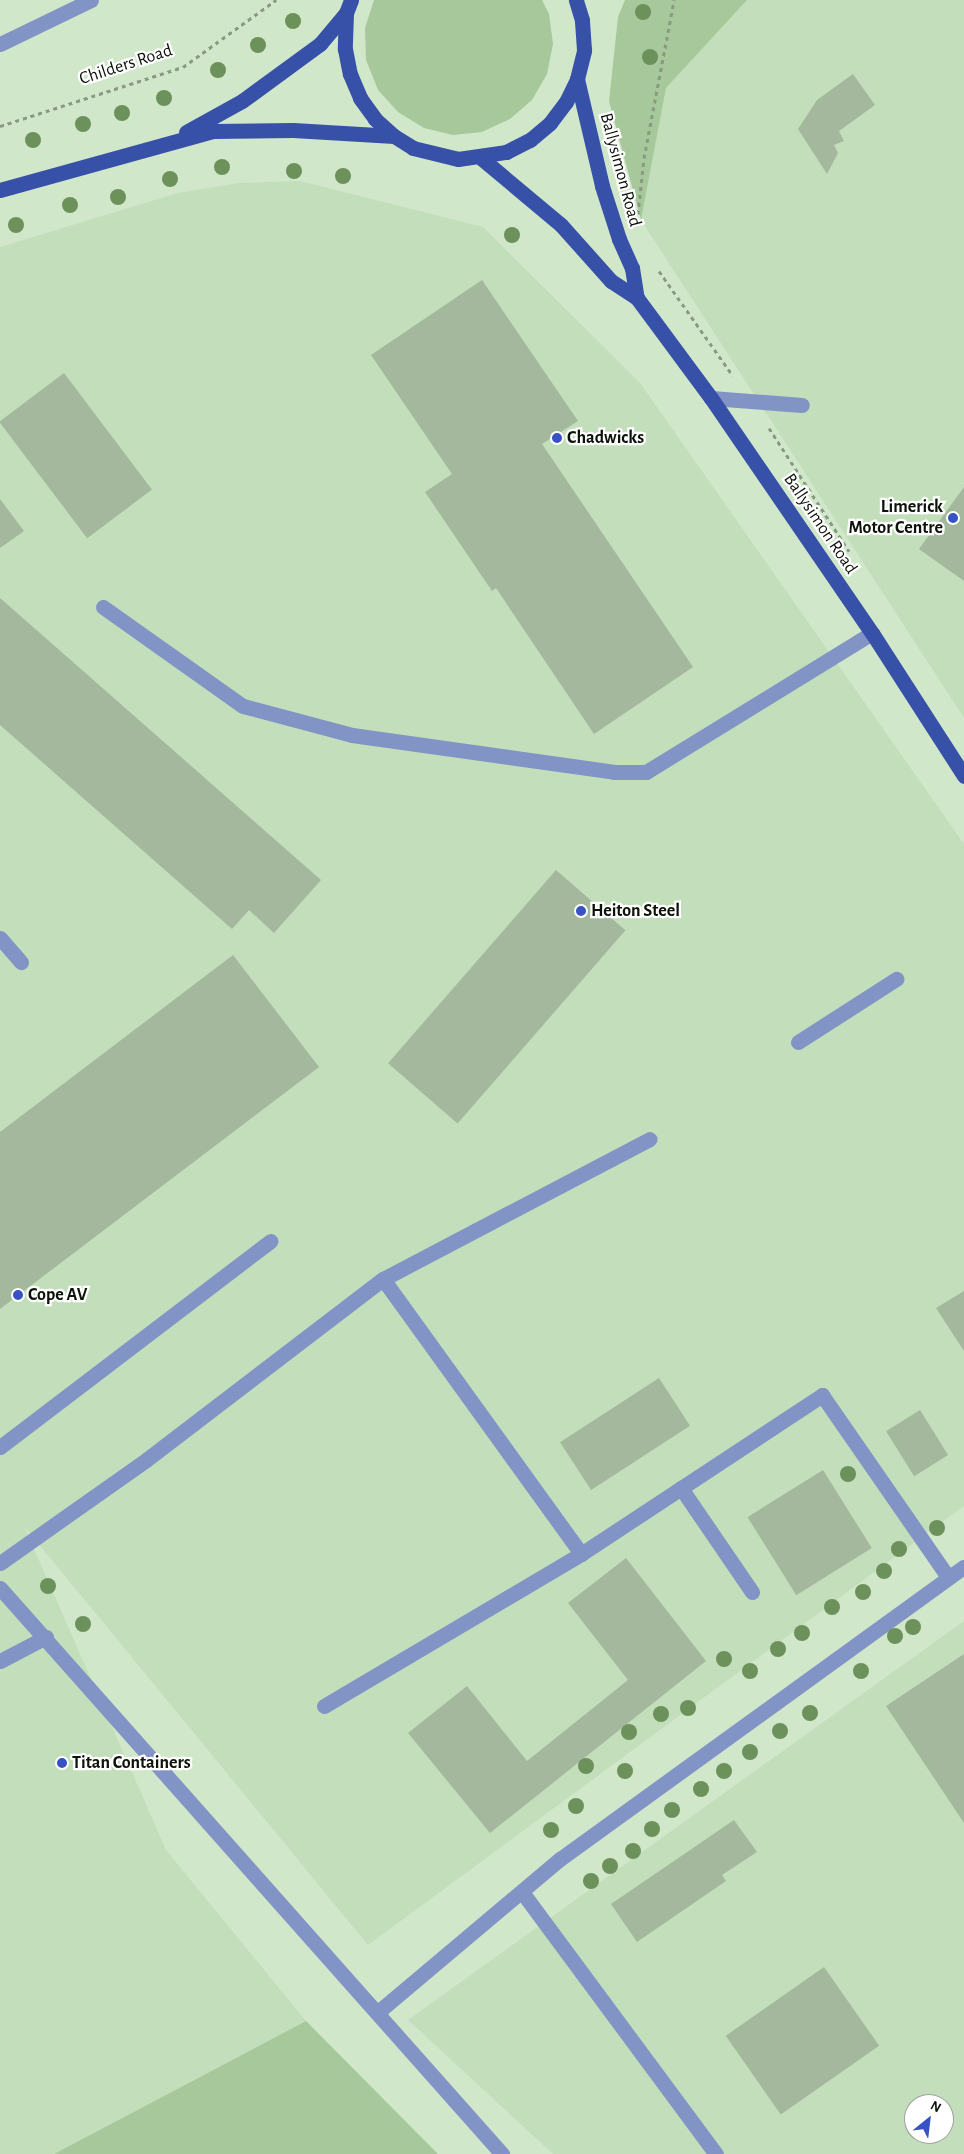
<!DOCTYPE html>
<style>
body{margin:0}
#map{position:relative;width:964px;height:2154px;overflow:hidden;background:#d1e7ca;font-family:"Alegreya Sans",sans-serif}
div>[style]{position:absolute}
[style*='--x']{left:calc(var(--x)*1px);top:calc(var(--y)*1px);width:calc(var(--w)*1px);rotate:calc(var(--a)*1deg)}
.built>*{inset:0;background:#c3debb}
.green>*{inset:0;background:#a6c89b}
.building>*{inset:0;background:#a3b89d;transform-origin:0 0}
.path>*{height:3px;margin-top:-1.5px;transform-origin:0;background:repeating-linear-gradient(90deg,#899983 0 4px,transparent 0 8px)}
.minor>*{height:15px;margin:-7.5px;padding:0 7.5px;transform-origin:7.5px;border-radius:7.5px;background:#8294c5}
.major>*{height:15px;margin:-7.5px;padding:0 7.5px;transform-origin:7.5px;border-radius:7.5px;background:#3851a8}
.trees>*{width:16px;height:16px;margin:-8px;border-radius:50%;background:#6c915b}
.dots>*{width:14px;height:14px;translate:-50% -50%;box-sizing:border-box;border:2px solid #fff;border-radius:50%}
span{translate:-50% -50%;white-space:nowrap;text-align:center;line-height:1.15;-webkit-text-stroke:4.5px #fff;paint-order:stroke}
.street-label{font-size:18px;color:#0c1309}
.poi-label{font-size:18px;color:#0c1309;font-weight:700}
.left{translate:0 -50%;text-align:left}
.right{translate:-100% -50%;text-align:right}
.north{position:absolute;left:904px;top:2094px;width:50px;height:50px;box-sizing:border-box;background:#fff;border:1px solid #9ea19d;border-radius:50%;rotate:29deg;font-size:14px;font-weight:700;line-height:20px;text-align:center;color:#0c1309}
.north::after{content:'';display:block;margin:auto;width:18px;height:22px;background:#3652c4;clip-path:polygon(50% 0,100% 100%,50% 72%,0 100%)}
</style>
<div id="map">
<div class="built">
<div style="clip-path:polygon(747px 0,964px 0,964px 718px,641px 220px,666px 88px)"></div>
<div style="clip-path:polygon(300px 181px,483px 227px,640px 383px,964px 844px,964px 1506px,368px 1945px,24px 1526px,166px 1850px,306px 2021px,54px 2154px,0 2154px,0 247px,178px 193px,239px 183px)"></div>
<div style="clip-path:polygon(evenodd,964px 1621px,964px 2154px,553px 2154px,408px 2020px,964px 1621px,914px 2104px,944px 2104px,944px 2134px,914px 2134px,914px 2104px)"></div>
</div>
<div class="green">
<div style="clip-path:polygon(374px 0,542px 0,549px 14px,553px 44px,547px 74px,532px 100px,510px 119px,482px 132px,453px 135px,424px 128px,398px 112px,378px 90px,366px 60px,365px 28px)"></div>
<div style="clip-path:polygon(625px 0,747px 0,666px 88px,641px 220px,609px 101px,618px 17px)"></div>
<div style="clip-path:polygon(306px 2021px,438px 2154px,54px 2154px)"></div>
</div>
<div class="building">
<div style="clip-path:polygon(853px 74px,875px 105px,839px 131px,844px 141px,834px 145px,838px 153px,827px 174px,798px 129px,817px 100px)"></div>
<div style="clip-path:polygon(482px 280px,578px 421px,542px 444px,693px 667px,594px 734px,496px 588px,492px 591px,425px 492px,452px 474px,371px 355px)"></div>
<div style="left:64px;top:373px;width:146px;height:81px;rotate:53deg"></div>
<div style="clip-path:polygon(964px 487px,964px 581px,919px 549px)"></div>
<div style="clip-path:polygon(0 499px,24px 531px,0 548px)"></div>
<div style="clip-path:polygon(0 598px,321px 880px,274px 933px,249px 910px,232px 929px,0 725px)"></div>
<div style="left:556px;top:870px;width:92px;height:256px;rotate:41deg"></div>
<div style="clip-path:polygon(233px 955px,319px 1067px,0 1309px,0 1132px)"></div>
<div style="clip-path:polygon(964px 1291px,964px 1351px,936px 1308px)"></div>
<div style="left:659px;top:1378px;width:57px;height:118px;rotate:57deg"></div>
<div style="left:920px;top:1410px;width:53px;height:40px;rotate:58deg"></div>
<div style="left:823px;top:1470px;width:92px;height:89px;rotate:58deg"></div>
<div style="clip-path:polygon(626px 1558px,706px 1661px,490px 1833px,408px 1733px,467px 1686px,527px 1761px,628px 1680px,568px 1603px)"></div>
<div style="clip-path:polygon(964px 1654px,964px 1823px,886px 1706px)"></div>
<div style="clip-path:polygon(734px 1820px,757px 1852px,722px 1875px,726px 1881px,637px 1942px,611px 1904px)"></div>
<div style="left:824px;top:1967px;width:96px;height:120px;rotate:55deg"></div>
</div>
<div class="path">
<div style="--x:0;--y:126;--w:192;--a:-17.9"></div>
<div style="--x:183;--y:67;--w:115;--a:-35.8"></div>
<div style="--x:638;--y:214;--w:56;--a:-83.9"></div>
<div style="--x:644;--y:158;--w:161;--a:-79.2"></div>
<div style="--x:659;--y:271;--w:128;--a:54.8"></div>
<div style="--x:769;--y:428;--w:147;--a:57"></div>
</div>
<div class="minor">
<div style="--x:0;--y:44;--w:101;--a:-25.8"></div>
<div style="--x:711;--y:398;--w:91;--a:4.4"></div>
<div style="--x:103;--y:607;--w:171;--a:35.3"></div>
<div style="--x:243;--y:706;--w:113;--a:14.9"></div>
<div style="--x:352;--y:735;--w:265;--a:8"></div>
<div style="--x:614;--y:772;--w:32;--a:0"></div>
<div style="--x:646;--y:772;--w:265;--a:-31.6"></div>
<div style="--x:0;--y:938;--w:32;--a:49"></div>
<div style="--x:798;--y:1042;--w:117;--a:-32.7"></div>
<div style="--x:383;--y:1279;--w:339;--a:54.2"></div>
<div style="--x:581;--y:1554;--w:289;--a:-33.4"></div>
<div style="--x:822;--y:1395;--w:221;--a:55.3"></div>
<div style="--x:0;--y:1447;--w:340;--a:-37.3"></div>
<div style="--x:681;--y:1488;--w:126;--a:55.7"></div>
<div style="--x:0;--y:1563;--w:179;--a:-35.2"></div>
<div style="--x:146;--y:1460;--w:298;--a:-37.4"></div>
<div style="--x:383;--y:1279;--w:301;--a:-27.7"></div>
<div style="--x:0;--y:1588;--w:757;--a:48.43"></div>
<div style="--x:0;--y:1661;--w:52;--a:-27.6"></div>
<div style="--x:324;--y:1706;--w:299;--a:-30.6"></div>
<div style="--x:522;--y:1892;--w:326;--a:53.5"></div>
<div style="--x:378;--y:2012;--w:238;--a:-40.1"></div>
<div style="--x:560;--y:1859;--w:498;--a:-35.9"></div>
</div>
<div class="major">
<div style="--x:351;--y:0;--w:14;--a:111"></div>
<div style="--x:346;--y:13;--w:36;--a:92"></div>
<div style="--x:345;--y:49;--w:25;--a:79"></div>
<div style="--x:350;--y:74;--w:26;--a:67"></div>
<div style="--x:360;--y:98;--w:26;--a:54"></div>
<div style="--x:375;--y:119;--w:25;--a:42"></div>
<div style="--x:394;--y:136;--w:22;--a:32"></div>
<div style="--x:413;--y:148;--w:46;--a:13.7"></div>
<div style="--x:458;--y:159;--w:49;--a:-8.3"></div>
<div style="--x:506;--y:152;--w:27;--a:-27"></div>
<div style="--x:530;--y:140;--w:26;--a:-40"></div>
<div style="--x:550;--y:123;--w:26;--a:-53"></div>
<div style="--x:566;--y:102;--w:25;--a:-64"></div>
<div style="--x:577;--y:79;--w:30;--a:-76"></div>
<div style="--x:584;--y:50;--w:30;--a:-94"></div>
<div style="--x:582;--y:20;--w:21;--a:-107"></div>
<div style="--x:577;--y:79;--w:110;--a:76.8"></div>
<div style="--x:602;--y:186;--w:56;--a:72.2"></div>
<div style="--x:619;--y:239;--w:32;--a:66"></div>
<div style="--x:632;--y:268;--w:30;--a:81"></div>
<div style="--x:186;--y:132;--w:64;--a:-29"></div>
<div style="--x:242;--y:101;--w:97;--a:-36.2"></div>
<div style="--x:320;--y:44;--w:40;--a:-50"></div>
<div style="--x:481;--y:158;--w:104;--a:39.9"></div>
<div style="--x:561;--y:225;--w:75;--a:48.2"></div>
<div style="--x:611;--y:281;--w:31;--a:33"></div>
<div style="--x:637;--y:298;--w:124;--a:53.5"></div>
<div style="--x:711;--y:398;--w:285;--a:55.6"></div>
<div style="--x:872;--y:633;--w:170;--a:57.2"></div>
<div style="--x:0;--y:190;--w:221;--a:-15.5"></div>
<div style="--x:213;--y:131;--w:80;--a:-0.7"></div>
<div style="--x:293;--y:130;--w:101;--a:3.4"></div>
</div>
<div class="trees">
<div style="left:643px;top:12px"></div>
<div style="left:293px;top:21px"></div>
<div style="left:258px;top:45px"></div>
<div style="left:650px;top:57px"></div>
<div style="left:218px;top:70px"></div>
<div style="left:164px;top:98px"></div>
<div style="left:122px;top:113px"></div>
<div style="left:83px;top:124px"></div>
<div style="left:33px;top:140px"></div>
<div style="left:222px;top:167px"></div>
<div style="left:294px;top:171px"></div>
<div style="left:343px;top:176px"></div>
<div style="left:170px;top:179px"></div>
<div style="left:118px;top:197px"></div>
<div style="left:70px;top:205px"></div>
<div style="left:16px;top:225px"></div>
<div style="left:512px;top:235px"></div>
<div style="left:848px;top:1474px"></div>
<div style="left:937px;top:1528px"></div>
<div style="left:899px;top:1549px"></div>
<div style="left:884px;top:1571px"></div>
<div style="left:48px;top:1586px"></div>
<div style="left:863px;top:1592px"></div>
<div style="left:832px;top:1607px"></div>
<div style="left:83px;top:1624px"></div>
<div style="left:913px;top:1627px"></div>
<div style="left:802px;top:1633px"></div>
<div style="left:895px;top:1636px"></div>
<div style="left:778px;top:1649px"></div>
<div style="left:724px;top:1659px"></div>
<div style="left:750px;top:1671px"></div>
<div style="left:861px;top:1671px"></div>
<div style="left:688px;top:1708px"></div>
<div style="left:810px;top:1713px"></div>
<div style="left:661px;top:1714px"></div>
<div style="left:780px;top:1731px"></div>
<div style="left:629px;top:1732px"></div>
<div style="left:750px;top:1752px"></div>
<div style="left:586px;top:1766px"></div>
<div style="left:625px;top:1771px"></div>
<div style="left:724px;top:1771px"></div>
<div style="left:701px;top:1789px"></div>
<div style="left:576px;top:1806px"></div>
<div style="left:672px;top:1810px"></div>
<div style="left:652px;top:1829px"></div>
<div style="left:551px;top:1830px"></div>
<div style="left:633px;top:1851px"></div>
<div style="left:610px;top:1866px"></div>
<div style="left:591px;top:1881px"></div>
</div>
<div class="dots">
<div style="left:557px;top:438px;background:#3652c4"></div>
<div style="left:953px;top:518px;background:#3652c4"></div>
<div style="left:581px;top:911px;background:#3652c4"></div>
<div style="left:18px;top:1295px;background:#3652c4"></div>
<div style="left:62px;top:1763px;background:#3652c4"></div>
</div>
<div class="street-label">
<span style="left:126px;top:65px;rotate:-18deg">Childers Road</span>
<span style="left:620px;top:170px;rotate:75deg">Ballysimon Road</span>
<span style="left:820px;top:524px;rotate:56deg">Ballysimon Road</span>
</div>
<div class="poi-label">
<span class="left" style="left:567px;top:438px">Chadwicks</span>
<span class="right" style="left:943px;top:518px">Limerick<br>Motor Centre</span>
<span class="left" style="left:591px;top:911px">Heiton Steel</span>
<span class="left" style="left:28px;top:1295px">Cope AV</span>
<span class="left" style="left:72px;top:1763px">Titan Containers</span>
</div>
<div class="north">N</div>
</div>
